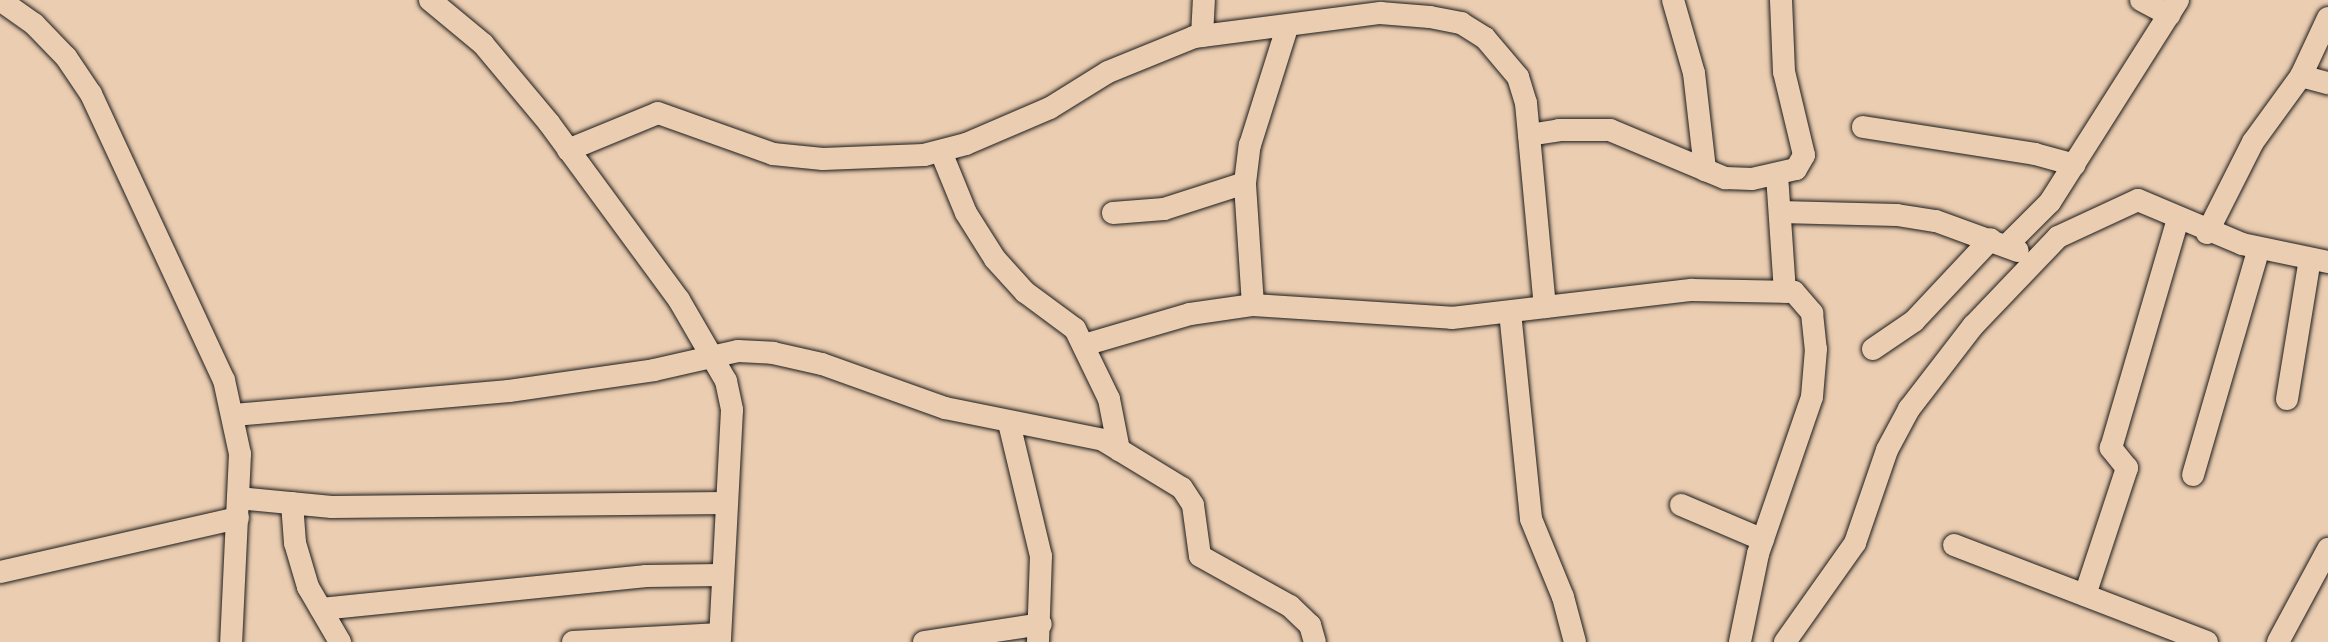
<!DOCTYPE html>
<style>
body{margin:0}
#map{position:relative;width:2328px;height:642px;overflow:hidden;background:#ebcdb1;font-family:"Indie Flower",sans-serif}
div>[style]{position:absolute}
[style*='--x']{left:calc(var(--x)*1px);top:calc(var(--y)*1px);width:calc(var(--w)*1px);rotate:calc(var(--a)*1deg)}
.roads{filter:drop-shadow(0 0 2px #1c1c1c) drop-shadow(0 0 2px #1c1c1c)}
.minor>*{height:22px;margin:-11px;padding:0 11px;transform-origin:11px;border-radius:11px;background:#ebcdb1}
span{translate:-50% -50%;white-space:nowrap;text-align:center;line-height:1.15;-webkit-text-stroke:4.5px #ebcdb1;paint-order:stroke}
</style>
<div id="map">
<div class="roads">
<div class="minor">
<div style="--x:0;--y:0;--w:42;--a:35.2"></div>
<div style="--x:34;--y:24;--w:46;--a:45.9"></div>
<div style="--x:66;--y:57;--w:45;--a:56"></div>
<div style="--x:91;--y:94;--w:315;--a:65.1"></div>
<div style="--x:224;--y:380;--w:76;--a:77.8"></div>
<div style="--x:240;--y:454;--w:188;--a:92.7"></div>
<div style="--x:430;--y:0;--w:69;--a:39.7"></div>
<div style="--x:483;--y:44;--w:103;--a:50.1"></div>
<div style="--x:549;--y:123;--w:220;--a:53.7"></div>
<div style="--x:679;--y:300;--w:94;--a:59.9"></div>
<div style="--x:726;--y:381;--w:30;--a:78"></div>
<div style="--x:732;--y:410;--w:232;--a:93"></div>
<div style="--x:1673;--y:0;--w:76;--a:74"></div>
<div style="--x:1694;--y:73;--w:98;--a:83.5"></div>
<div style="--x:2141;--y:0;--w:32;--a:28"></div>
<div style="--x:1202;--y:36;--w:36;--a:-87"></div>
<div style="--x:2301;--y:76;--w:28;--a:15"></div>
<div style="--x:1863;--y:127;--w:174;--a:8.9"></div>
<div style="--x:2035;--y:154;--w:41;--a:15.4"></div>
<div style="--x:1529;--y:135;--w:30;--a:-9"></div>
<div style="--x:1559;--y:130;--w:51;--a:0"></div>
<div style="--x:1610;--y:130;--w:125;--a:22.7"></div>
<div style="--x:1725;--y:178;--w:27;--a:2"></div>
<div style="--x:1752;--y:179;--w:45;--a:-12.8"></div>
<div style="--x:1796;--y:169;--w:16;--a:-60"></div>
<div style="--x:1804;--y:155;--w:85;--a:-103.5"></div>
<div style="--x:1784;--y:72;--w:72;--a:-92.4"></div>
<div style="--x:568;--y:150;--w:97;--a:-22.3"></div>
<div style="--x:658;--y:113;--w:122;--a:19.6"></div>
<div style="--x:773;--y:154;--w:50;--a:5.7"></div>
<div style="--x:823;--y:159;--w:101;--a:-2.3"></div>
<div style="--x:924;--y:155;--w:43;--a:-14.7"></div>
<div style="--x:966;--y:144;--w:91;--a:-23.2"></div>
<div style="--x:1050;--y:108;--w:68;--a:-31.8"></div>
<div style="--x:1108;--y:72;--w:93;--a:-22.1"></div>
<div style="--x:1194;--y:37;--w:188;--a:-7.4"></div>
<div style="--x:1380;--y:13;--w:50;--a:4.6"></div>
<div style="--x:1430;--y:17;--w:32;--a:11"></div>
<div style="--x:1461;--y:23;--w:28;--a:32"></div>
<div style="--x:1485;--y:38;--w:51;--a:49.8"></div>
<div style="--x:1518;--y:77;--w:27;--a:73"></div>
<div style="--x:1526;--y:103;--w:205;--a:84.7"></div>
<div style="--x:941;--y:152;--w:66;--a:67.7"></div>
<div style="--x:966;--y:213;--w:54;--a:57.8"></div>
<div style="--x:995;--y:259;--w:45;--a:47.7"></div>
<div style="--x:1025;--y:292;--w:62;--a:36.5"></div>
<div style="--x:1075;--y:329;--w:78;--a:64.1"></div>
<div style="--x:1109;--y:399;--w:52;--a:78.9"></div>
<div style="--x:1777;--y:175;--w:117;--a:86.1"></div>
<div style="--x:1780;--y:212;--w:117;--a:1.5"></div>
<div style="--x:1897;--y:215;--w:39;--a:9"></div>
<div style="--x:1936;--y:221;--w:87;--a:20.1"></div>
<div style="--x:1113;--y:213;--w:51;--a:-4.5"></div>
<div style="--x:1164;--y:209;--w:85;--a:-17.8"></div>
<div style="--x:2207;--y:233;--w:102;--a:-63.2"></div>
<div style="--x:2253;--y:142;--w:82;--a:-54"></div>
<div style="--x:2301;--y:76;--w:64;--a:-65"></div>
<div style="--x:2006;--y:246;--w:62;--a:-45"></div>
<div style="--x:2050;--y:202;--w:239;--a:-57.6"></div>
<div style="--x:1253;--y:305;--w:122;--a:-93.8"></div>
<div style="--x:1245;--y:183;--w:38;--a:-83"></div>
<div style="--x:1250;--y:145;--w:123;--a:-72.5"></div>
<div style="--x:1510;--y:312;--w:208;--a:84.2"></div>
<div style="--x:1531;--y:519;--w:84;--a:67.7"></div>
<div style="--x:1563;--y:597;--w:47;--a:75.1"></div>
<div style="--x:1084;--y:345;--w:110;--a:-16.3"></div>
<div style="--x:1190;--y:314;--w:64;--a:-8.1"></div>
<div style="--x:1253;--y:305;--w:199;--a:3.7"></div>
<div style="--x:1452;--y:318;--w:242;--a:-6.7"></div>
<div style="--x:1692;--y:290;--w:102;--a:1.1"></div>
<div style="--x:1794;--y:292;--w:28;--a:49"></div>
<div style="--x:1812;--y:313;--w:36;--a:84"></div>
<div style="--x:1816;--y:349;--w:48;--a:94.8"></div>
<div style="--x:1812;--y:397;--w:166;--a:109"></div>
<div style="--x:1758;--y:554;--w:90;--a:101.6"></div>
<div style="--x:1873;--y:349;--w:50;--a:-34.3"></div>
<div style="--x:1914;--y:321;--w:112;--a:-46.8"></div>
<div style="--x:2287;--y:399;--w:142;--a:-80.7"></div>
<div style="--x:234;--y:415;--w:276;--a:-5"></div>
<div style="--x:509;--y:391;--w:147;--a:-8.2"></div>
<div style="--x:654;--y:370;--w:86;--a:-12.7"></div>
<div style="--x:738;--y:351;--w:35;--a:3"></div>
<div style="--x:773;--y:353;--w:50;--a:12.7"></div>
<div style="--x:822;--y:364;--w:131;--a:19.7"></div>
<div style="--x:945;--y:408;--w:161;--a:11.4"></div>
<div style="--x:1103;--y:440;--w:92;--a:31.3"></div>
<div style="--x:1182;--y:488;--w:20;--a:57"></div>
<div style="--x:1193;--y:505;--w:51;--a:82.2"></div>
<div style="--x:1200;--y:556;--w:103;--a:29.1"></div>
<div style="--x:1290;--y:606;--w:28;--a:44"></div>
<div style="--x:1310;--y:625;--w:18;--a:74"></div>
<div style="--x:1009;--y:423;--w:137;--a:76.5"></div>
<div style="--x:1041;--y:556;--w:86;--a:92"></div>
<div style="--x:2193;--y:475;--w:236;--a:-73.8"></div>
<div style="--x:238;--y:498;--w:94;--a:5.5"></div>
<div style="--x:332;--y:507;--w:393;--a:-0.6"></div>
<div style="--x:292;--y:503;--w:40;--a:85.7"></div>
<div style="--x:295;--y:543;--w:46;--a:73.5"></div>
<div style="--x:308;--y:587;--w:64;--a:59.8"></div>
<div style="--x:1681;--y:505;--w:89;--a:23.1"></div>
<div style="--x:1954;--y:545;--w:271;--a:21"></div>
<div style="--x:0;--y:572;--w:244;--a:-12.8"></div>
<div style="--x:2085;--y:595;--w:134;--a:-71.7"></div>
<div style="--x:2127;--y:468;--w:26;--a:-129"></div>
<div style="--x:2111;--y:448;--w:239;--a:-73.7"></div>
<div style="--x:321;--y:609;--w:327;--a:-5.8"></div>
<div style="--x:646;--y:576;--w:75;--a:-0.8"></div>
<div style="--x:573;--y:642;--w:147;--a:-3.1"></div>
<div style="--x:924;--y:642;--w:118;--a:-8.7"></div>
<div style="--x:1785;--y:642;--w:121;--a:-54.7"></div>
<div style="--x:1855;--y:543;--w:98;--a:-71"></div>
<div style="--x:1887;--y:450;--w:47;--a:-61.8"></div>
<div style="--x:1909;--y:409;--w:105;--a:-52.4"></div>
<div style="--x:1973;--y:326;--w:123;--a:-46.3"></div>
<div style="--x:2058;--y:237;--w:88;--a:-24.8"></div>
<div style="--x:2138;--y:200;--w:113;--a:22.9"></div>
<div style="--x:2242;--y:244;--w:88;--a:11.8"></div>
<div style="--x:2278;--y:642;--w:106;--a:-61.7"></div>
</div>
</div>
</div>
